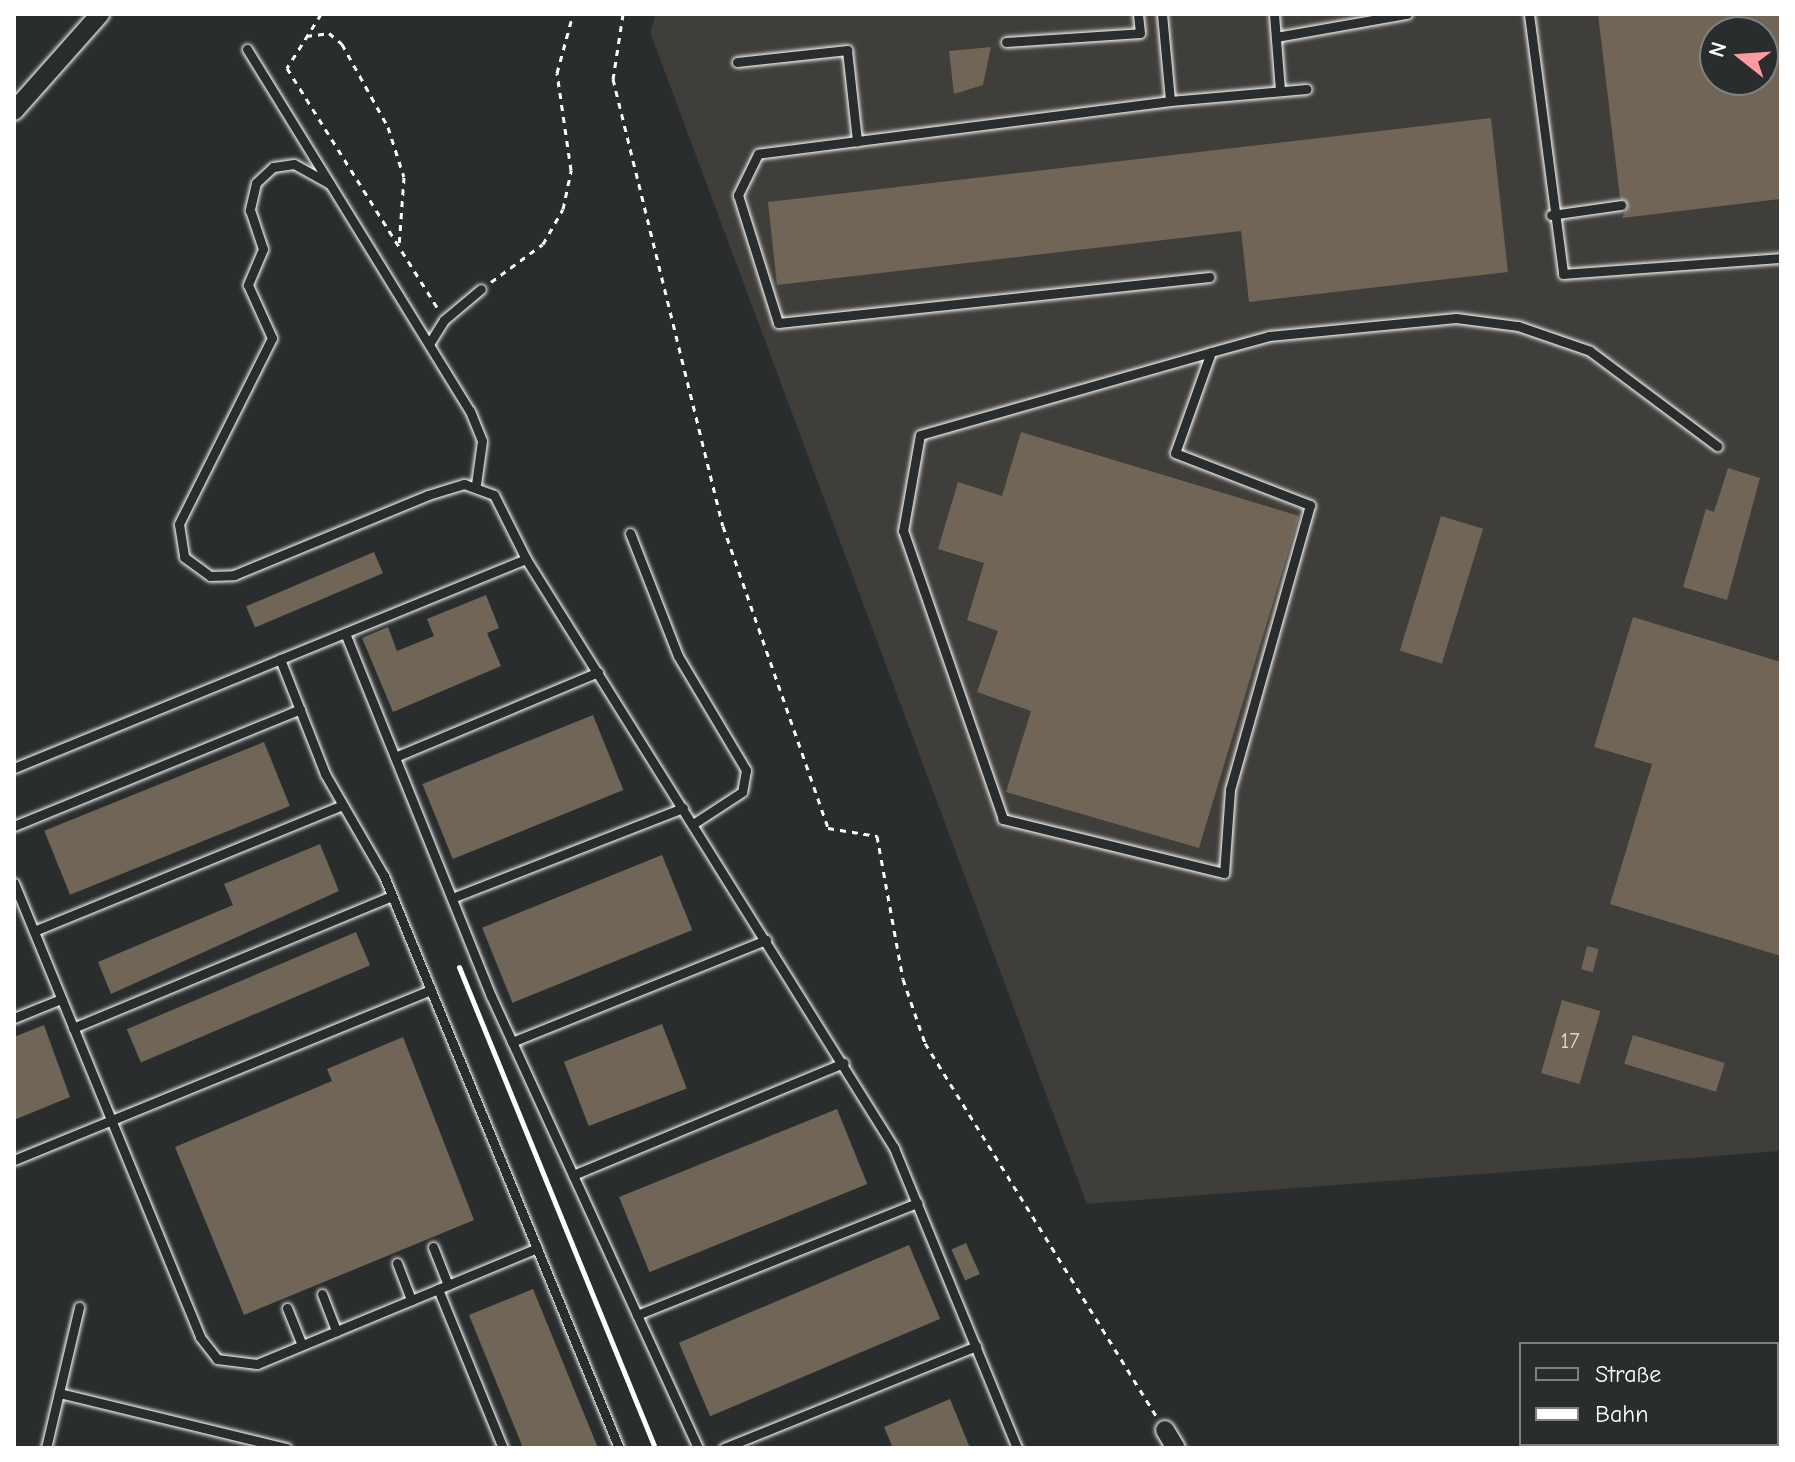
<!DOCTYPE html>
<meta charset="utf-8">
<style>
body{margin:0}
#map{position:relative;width:1795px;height:1462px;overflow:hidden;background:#2a2d2e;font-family:"Comic Neue",sans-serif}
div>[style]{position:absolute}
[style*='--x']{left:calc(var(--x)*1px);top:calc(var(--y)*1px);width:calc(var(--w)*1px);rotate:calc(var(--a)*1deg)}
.built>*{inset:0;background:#3f3e3a}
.building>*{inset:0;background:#706557;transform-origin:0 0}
.path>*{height:3px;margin-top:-1.5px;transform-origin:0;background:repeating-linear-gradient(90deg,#fff 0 6px,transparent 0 12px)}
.roads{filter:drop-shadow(0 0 2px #fff) drop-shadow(0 0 2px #fff)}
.service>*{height:9px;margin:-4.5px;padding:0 4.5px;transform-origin:4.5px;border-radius:4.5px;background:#2a2d2e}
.minor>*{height:18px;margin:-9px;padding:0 9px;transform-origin:9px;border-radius:9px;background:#2a2d2e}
.rail>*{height:5px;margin:-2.5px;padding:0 2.5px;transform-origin:2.5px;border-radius:2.5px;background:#fff}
span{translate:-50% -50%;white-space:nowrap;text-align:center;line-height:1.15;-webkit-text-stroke:7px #2a2d2e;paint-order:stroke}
.number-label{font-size:22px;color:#dbd8d5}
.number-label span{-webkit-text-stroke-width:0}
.frame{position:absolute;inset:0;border:16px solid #fff;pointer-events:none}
.legend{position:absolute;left:1519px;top:1342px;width:260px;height:104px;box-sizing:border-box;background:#2a2d2e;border:2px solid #7f8182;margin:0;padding:10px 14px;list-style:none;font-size:24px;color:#fff}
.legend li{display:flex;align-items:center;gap:16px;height:40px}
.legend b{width:40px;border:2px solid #7f8182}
.north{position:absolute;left:1699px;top:16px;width:80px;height:80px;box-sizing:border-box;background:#2a2d2e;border:2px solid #7f8182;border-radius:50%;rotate:287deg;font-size:22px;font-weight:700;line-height:32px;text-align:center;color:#fff}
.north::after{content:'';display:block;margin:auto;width:28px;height:36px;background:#ff9aa2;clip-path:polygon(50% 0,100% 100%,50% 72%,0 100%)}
</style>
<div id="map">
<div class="built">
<div style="clip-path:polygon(evenodd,656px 14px,1781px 14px,1781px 1151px,1087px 1204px,650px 32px,656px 14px,1715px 32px,1763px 32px,1763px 80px,1715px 80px,1715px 32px)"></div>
</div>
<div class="building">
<div style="clip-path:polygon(evenodd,1598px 14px,1781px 14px,1781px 199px,1622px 218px,1628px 205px,1620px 198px,1598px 14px,1715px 32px,1763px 32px,1763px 80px,1715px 80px,1715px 32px)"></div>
<div style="clip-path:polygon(991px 47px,983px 85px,954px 94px,949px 51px)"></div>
<div style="clip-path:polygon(1491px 118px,1508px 272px,1249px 302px,1241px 231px,777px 285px,768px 202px)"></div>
<div style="clip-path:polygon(1021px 432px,1299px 516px,1199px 848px,1006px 792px,1031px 711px,977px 692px,998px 631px,967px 620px,984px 563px,938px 549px,958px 482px,1002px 496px)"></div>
<div style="clip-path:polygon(1728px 468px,1760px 478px,1727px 600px,1683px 587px,1706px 509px,1714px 512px)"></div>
<div style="left:1441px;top:516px;width:44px;height:141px;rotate:17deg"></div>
<div style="left:374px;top:552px;width:23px;height:139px;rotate:67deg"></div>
<div style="clip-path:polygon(486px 595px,499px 628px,487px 633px,501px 666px,393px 712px,362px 638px,388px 627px,397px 651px,434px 636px,427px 619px)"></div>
<div style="clip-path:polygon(1633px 617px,1781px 662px,1781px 956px,1610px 904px,1652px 764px,1594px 747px)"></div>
<div style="left:593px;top:715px;width:81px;height:184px;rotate:68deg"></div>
<div style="left:264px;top:742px;width:69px;height:237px;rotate:68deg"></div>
<div style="clip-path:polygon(320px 844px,339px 891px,111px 994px,98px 962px,233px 905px,224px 884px)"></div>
<div style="left:662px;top:855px;width:81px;height:194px;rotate:68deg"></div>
<div style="left:356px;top:932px;width:36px;height:249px;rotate:67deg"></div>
<div style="left:1587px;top:946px;width:12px;height:24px;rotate:14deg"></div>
<div style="left:1562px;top:1000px;width:40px;height:76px;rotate:16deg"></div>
<div style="left:662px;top:1024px;width:69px;height:105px;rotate:69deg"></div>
<div style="clip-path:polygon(44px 1025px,70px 1097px,14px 1120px,14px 1037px)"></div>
<div style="left:1633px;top:1035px;width:96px;height:30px;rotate:17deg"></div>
<div style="clip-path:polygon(403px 1037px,474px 1220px,244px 1315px,175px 1147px,332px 1081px,327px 1069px)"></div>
<div style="left:837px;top:1109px;width:81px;height:235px;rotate:68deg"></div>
<div style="left:966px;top:1243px;width:34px;height:16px;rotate:66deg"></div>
<div style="left:909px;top:1245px;width:80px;height:250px;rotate:67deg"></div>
<div style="clip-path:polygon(533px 1289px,598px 1448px,523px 1448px,469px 1315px)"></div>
<div style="clip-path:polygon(950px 1399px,970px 1448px,893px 1448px,884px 1427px)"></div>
</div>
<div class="path">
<div style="--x:321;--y:14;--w:64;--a:122.2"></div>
<div style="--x:287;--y:68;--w:286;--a:57.9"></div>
<div style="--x:623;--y:14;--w:66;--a:98.7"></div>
<div style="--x:613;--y:79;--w:460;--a:76.2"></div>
<div style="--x:723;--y:526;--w:320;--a:70.8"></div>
<div style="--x:828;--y:828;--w:50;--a:9.3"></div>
<div style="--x:877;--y:836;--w:145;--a:79.7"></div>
<div style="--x:903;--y:979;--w:68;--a:71"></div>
<div style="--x:925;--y:1043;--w:438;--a:58.2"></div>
<div style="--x:306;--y:36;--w:23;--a:-7"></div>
<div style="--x:329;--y:33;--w:17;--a:40"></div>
<div style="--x:342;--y:44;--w:95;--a:61"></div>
<div style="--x:388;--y:127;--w:52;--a:72.3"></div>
<div style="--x:404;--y:177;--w:70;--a:94.1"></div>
<div style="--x:491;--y:282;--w:64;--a:-36.2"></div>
<div style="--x:543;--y:244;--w:40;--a:-60.3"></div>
<div style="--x:563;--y:209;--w:40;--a:-78"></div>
<div style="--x:571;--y:170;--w:98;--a:-98.2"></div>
<div style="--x:557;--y:73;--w:61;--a:-74.8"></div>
</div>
<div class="roads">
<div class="service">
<div style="--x:1162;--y:14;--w:87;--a:84.7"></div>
<div style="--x:1170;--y:101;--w:137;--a:-5"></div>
<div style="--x:1274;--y:14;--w:77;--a:85.5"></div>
<div style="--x:1529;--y:14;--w:262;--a:82.5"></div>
<div style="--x:1563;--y:274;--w:219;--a:-4.2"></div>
<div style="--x:1276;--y:37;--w:133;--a:-10"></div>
<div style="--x:1006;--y:42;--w:134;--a:-3.8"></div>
<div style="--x:1140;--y:33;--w:19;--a:-96"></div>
<div style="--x:247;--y:49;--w:425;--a:58.4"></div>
<div style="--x:470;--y:411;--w:32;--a:68"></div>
<div style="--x:482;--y:441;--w:43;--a:97.9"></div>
<div style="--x:737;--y:62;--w:111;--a:-6.2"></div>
<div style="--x:847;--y:50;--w:92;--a:83.7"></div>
<div style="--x:1170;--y:101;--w:415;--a:172.7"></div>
<div style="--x:758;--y:154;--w:46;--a:116"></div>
<div style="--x:738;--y:195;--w:134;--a:72.6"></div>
<div style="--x:778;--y:323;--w:434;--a:-6.1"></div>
<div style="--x:330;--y:184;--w:41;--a:-150.9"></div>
<div style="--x:294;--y:164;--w:21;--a:172"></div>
<div style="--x:273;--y:167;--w:23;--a:137"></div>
<div style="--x:256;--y:183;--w:28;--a:103"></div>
<div style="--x:250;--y:210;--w:41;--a:71.6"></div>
<div style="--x:263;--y:249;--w:39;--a:113"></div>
<div style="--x:248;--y:285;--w:58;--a:65.6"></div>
<div style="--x:272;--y:338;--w:208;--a:116.6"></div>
<div style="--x:179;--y:524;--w:33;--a:81"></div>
<div style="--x:184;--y:557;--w:32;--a:36"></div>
<div style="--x:210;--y:576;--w:24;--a:-2"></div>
<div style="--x:234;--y:575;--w:210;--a:-22.4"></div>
<div style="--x:428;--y:495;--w:38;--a:-17"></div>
<div style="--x:464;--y:484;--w:32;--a:20"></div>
<div style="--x:494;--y:495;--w:72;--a:63.4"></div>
<div style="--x:526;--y:559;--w:695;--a:58"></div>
<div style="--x:894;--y:1148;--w:324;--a:67.7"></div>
<div style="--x:1551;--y:215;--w:71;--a:-8.1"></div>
<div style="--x:429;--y:344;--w:28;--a:-58"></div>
<div style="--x:444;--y:320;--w:48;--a:-40"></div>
<div style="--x:1211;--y:352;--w:107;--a:109.6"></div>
<div style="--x:1175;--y:453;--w:145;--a:21.1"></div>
<div style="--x:1310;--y:505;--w:296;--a:105.7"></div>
<div style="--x:1230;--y:790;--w:83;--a:94.1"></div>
<div style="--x:1224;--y:873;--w:228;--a:-166.3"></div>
<div style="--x:1003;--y:819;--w:305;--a:-109.1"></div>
<div style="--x:903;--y:531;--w:97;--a:-80"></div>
<div style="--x:920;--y:435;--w:303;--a:-15.9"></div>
<div style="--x:1211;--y:352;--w:60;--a:-15.4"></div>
<div style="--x:1269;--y:336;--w:188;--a:-5.5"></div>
<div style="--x:1456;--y:318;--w:63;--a:7.4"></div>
<div style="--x:1518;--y:326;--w:76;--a:19.1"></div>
<div style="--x:1590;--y:351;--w:159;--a:36.8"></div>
<div style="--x:630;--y:533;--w:132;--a:68.7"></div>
<div style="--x:678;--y:656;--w:133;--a:59.2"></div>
<div style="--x:746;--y:770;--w:22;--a:100"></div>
<div style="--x:742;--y:792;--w:59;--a:146.9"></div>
<div style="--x:345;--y:633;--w:391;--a:68.1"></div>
<div style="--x:491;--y:996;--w:497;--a:65.4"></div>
<div style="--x:280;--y:659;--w:123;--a:68.6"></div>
<div style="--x:325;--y:774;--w:118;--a:60"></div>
<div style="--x:384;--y:876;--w:618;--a:67.67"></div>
<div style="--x:395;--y:757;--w:220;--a:-22.7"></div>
<div style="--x:14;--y:768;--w:553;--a:-22.21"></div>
<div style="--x:14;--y:826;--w:309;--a:-22.2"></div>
<div style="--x:14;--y:883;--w:491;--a:67.7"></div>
<div style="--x:200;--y:1337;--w:28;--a:52"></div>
<div style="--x:217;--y:1359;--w:40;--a:7.1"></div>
<div style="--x:257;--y:1364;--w:303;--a:-22.5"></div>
<div style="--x:452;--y:898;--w:248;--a:-21.3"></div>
<div style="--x:34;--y:931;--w:331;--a:-22.2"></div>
<div style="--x:14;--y:1018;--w:51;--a:-22"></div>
<div style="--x:73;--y:1028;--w:345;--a:-22.5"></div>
<div style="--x:512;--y:1042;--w:274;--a:-21.9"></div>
<div style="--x:14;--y:1160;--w:450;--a:-22.2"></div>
<div style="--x:573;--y:1175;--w:293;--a:-22.5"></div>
<div style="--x:433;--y:1247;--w:41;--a:68.5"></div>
<div style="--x:397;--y:1263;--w:40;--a:69"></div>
<div style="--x:438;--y:1289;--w:172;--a:67.8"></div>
<div style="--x:322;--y:1294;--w:40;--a:69"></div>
<div style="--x:287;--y:1308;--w:40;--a:68"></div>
<div style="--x:637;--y:1315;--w:302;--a:-21.8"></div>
<div style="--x:59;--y:1393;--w:234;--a:13.6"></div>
<div style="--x:46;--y:1448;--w:145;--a:-76.8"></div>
<div style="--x:724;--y:1448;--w:272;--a:-22"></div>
</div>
<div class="minor">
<div style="--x:14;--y:111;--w:130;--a:-48.4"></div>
<div style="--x:1165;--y:1430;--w:21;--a:59"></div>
</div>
</div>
<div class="rail">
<div style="--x:459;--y:967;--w:519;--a:67.83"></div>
</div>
<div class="number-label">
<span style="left:1570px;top:1042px">17</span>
</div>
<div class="frame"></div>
<ul class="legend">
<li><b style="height:10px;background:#2a2d2e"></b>Straße</li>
<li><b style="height:10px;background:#fff"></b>Bahn</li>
</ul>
<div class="north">N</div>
</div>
